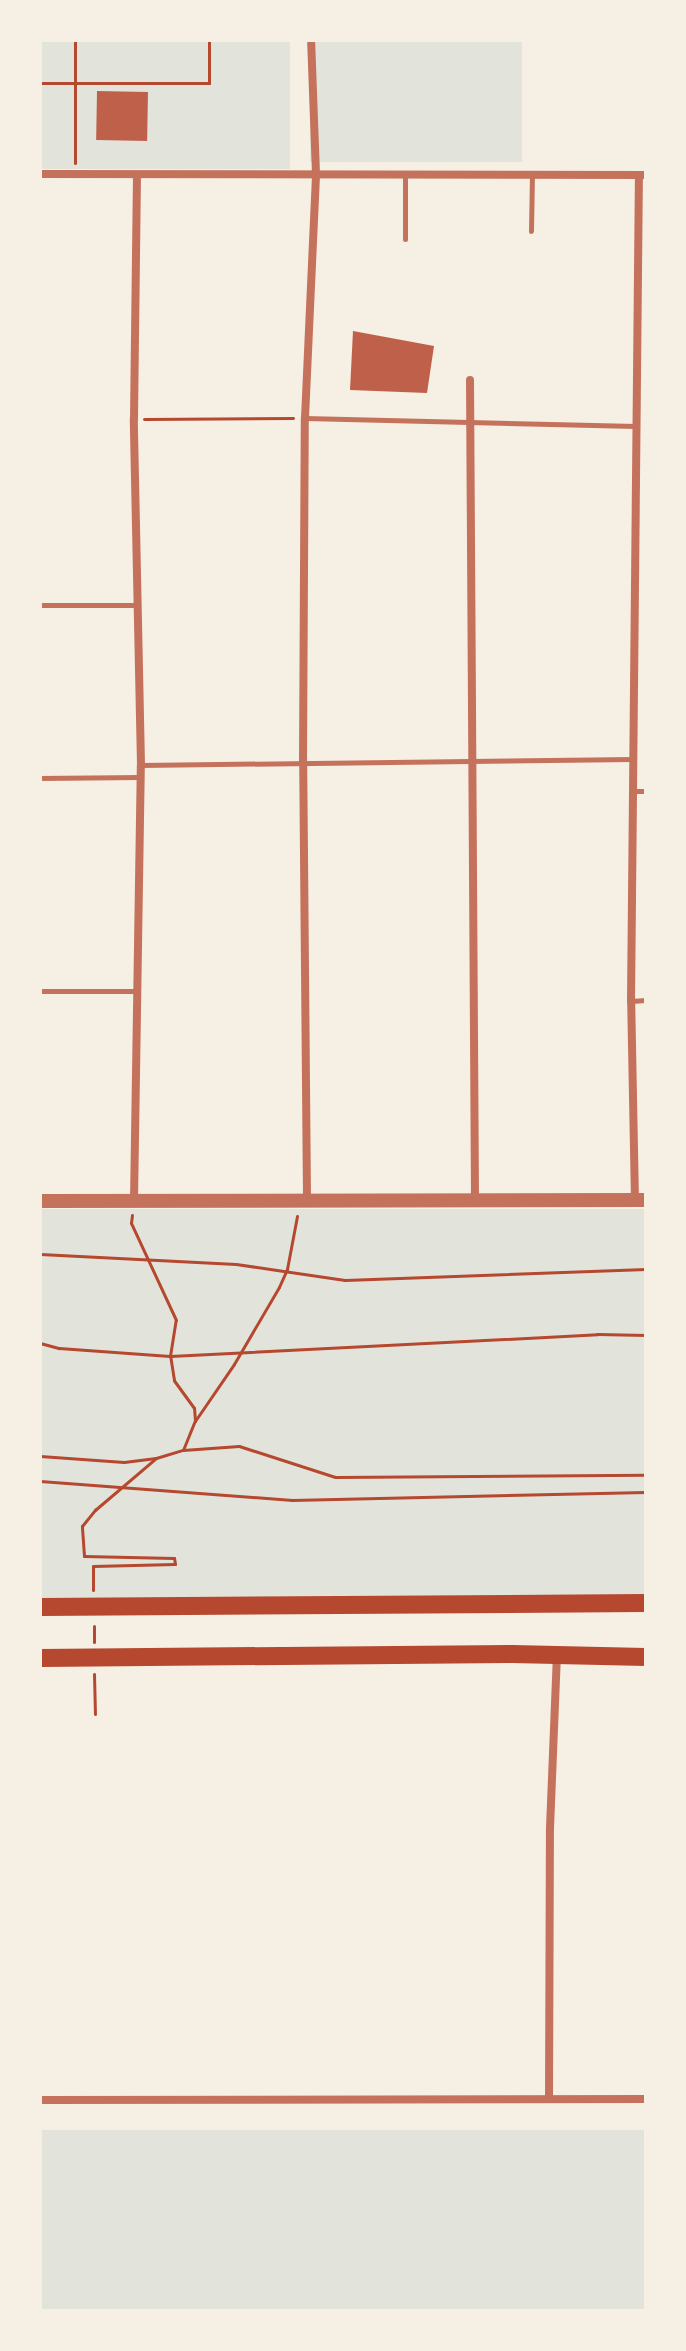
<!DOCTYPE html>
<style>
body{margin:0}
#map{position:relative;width:686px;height:2351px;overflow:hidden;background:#f6efe4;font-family:"Roboto Serif",serif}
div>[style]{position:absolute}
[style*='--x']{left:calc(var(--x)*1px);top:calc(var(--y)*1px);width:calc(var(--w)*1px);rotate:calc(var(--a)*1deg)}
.green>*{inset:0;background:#e2e4dc;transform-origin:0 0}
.building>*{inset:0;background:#bf614a;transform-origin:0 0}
.path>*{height:3px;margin:-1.5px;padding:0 1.5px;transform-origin:1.5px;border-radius:1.5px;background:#b5482f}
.service>*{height:5px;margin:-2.5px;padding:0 2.5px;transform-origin:2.5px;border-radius:2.5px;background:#c5725c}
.minor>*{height:8px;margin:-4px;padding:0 4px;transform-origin:4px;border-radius:4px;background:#c5725c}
.tertiary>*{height:14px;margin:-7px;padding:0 7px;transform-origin:7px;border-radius:7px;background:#c5725c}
.trunk>*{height:18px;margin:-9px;padding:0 9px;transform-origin:9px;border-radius:9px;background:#b5482f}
span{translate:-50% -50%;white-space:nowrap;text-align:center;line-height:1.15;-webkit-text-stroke:6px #f6efe4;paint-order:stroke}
.frame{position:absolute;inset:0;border:42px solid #f6efe4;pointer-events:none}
</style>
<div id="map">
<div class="green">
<div style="left:40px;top:40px;width:250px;height:129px"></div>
<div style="left:310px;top:40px;width:212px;height:122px"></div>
<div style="left:40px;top:1209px;width:606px;height:394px"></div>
<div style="left:646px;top:2130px;width:181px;height:606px;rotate:90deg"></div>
</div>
<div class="building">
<div style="left:97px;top:91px;width:51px;height:49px;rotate:1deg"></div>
<div style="clip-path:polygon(353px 331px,434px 346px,427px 393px,350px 390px)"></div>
</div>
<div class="path">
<div style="--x:40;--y:83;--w:169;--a:0"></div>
<div style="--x:209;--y:83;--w:43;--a:-90"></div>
<div style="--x:75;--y:163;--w:123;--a:-90"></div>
<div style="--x:144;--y:419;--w:149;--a:-0.4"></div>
<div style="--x:40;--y:1254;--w:196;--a:2.9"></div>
<div style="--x:236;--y:1264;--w:110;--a:8.4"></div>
<div style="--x:345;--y:1280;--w:301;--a:-2.1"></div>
<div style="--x:40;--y:1343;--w:20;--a:15"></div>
<div style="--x:59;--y:1348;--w:111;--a:4.1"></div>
<div style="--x:170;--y:1356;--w:428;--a:-2.9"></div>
<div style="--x:597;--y:1334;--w:49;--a:1.2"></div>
<div style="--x:195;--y:1421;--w:69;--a:-55.6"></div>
<div style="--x:234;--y:1364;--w:89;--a:-59.7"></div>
<div style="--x:279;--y:1287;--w:20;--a:-66"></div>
<div style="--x:287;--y:1269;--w:54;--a:-79.3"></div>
<div style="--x:183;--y:1450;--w:56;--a:-4.1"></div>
<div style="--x:239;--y:1446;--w:101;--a:17.9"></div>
<div style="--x:335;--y:1477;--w:311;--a:-0.4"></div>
<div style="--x:40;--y:1456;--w:84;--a:4.1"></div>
<div style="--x:124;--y:1462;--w:32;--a:-7"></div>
<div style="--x:40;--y:1481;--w:253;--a:4.3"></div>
<div style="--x:292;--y:1500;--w:354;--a:-1.3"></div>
<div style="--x:93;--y:1590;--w:24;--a:-90"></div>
<div style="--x:93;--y:1566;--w:82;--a:-1.4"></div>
<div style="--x:175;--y:1564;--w:6;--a:-99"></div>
<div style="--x:174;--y:1558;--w:90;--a:-178.7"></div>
<div style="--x:84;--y:1556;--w:30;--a:-94"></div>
<div style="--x:82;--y:1526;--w:21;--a:-51"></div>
<div style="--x:95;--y:1510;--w:80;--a:-40.4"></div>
<div style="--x:156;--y:1458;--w:28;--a:-17"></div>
<div style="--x:183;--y:1450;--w:31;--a:-68"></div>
<div style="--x:195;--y:1421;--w:13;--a:-94"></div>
<div style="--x:194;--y:1408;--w:34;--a:-126"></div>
<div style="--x:174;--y:1380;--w:24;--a:-99"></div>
<div style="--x:170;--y:1356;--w:36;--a:-81"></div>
<div style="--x:176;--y:1320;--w:107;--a:-114.9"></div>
<div style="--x:131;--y:1223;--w:8;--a:-83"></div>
<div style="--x:94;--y:1626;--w:16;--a:90"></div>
<div style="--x:94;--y:1674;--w:40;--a:88.6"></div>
</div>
<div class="service">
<div style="--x:405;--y:174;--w:65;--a:90"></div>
<div style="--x:531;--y:231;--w:55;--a:-89"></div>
<div style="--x:305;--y:418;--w:331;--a:1.4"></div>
<div style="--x:40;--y:605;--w:97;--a:0"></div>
<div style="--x:141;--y:765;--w:492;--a:-0.7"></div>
<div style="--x:40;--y:778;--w:101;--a:-0.6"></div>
<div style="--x:634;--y:791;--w:12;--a:0"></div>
<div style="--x:40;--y:991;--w:97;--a:0"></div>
<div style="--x:631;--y:1001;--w:15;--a:-4"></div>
</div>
<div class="minor">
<div style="--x:40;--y:174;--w:606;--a:0.09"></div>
<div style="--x:470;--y:380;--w:820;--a:89.65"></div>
<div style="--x:307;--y:1199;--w:438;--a:-90.5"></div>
<div style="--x:303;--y:761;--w:343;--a:-89.7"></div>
<div style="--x:305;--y:418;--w:244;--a:-87.4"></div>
<div style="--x:316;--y:174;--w:134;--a:-92.1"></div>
<div style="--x:134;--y:1201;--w:436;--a:-89.1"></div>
<div style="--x:141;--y:765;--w:346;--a:-91.2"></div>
<div style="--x:134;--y:419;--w:244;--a:-89.3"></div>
<div style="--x:635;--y:1201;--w:200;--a:-91.1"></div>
<div style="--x:631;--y:1001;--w:826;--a:-89.45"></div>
<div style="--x:549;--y:2099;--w:271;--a:-89.8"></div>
<div style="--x:550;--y:1828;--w:172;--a:-87.7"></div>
<div style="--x:40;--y:2100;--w:606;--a:-0.09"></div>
</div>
<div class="tertiary">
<div style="--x:40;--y:1201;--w:606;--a:-0.09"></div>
</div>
<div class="trunk">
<div style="--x:40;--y:1607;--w:606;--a:-0.38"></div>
<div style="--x:40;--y:1658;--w:472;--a:-0.5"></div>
<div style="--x:512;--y:1654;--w:134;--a:1.3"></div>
</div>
<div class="frame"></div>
</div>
